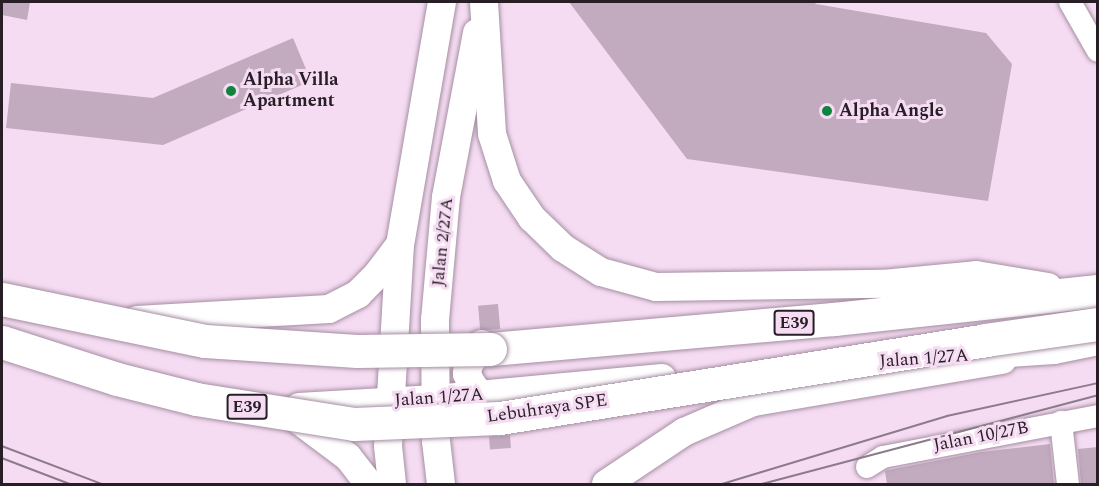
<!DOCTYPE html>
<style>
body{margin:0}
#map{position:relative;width:1099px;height:486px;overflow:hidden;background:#f5dcf2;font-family:Spectral,serif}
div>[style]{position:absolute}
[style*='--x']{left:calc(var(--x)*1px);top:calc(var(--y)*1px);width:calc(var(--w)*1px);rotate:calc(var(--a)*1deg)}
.building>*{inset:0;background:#c2aabf;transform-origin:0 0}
.roads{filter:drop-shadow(0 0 2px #a58ea2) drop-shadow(0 0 2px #a58ea2)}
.minor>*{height:22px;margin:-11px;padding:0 11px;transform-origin:11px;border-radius:11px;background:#fff}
.major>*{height:28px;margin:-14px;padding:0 14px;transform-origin:14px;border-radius:14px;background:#fff}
.highway>*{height:33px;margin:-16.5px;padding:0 16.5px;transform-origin:16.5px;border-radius:16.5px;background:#fff}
.tram>*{height:1.5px;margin:-0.75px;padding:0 0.75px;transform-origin:0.75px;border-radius:0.75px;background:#8c7b8a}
.bridges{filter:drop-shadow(0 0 2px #a58ea2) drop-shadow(0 0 2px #a58ea2)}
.highway-bridge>*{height:33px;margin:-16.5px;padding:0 16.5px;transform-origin:16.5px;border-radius:16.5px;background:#fff}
.dots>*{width:16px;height:16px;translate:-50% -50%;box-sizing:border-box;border:3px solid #f5dcf2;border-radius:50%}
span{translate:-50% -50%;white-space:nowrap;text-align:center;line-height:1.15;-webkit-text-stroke:6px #f5dcf2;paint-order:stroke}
.shield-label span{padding:2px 4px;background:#f5dcf2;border:2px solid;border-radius:4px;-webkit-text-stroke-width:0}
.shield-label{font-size:16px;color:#271e26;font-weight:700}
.poi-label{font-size:18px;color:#271e26;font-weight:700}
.left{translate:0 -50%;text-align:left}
.street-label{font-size:18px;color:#271e26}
.frame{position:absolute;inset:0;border:3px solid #271e26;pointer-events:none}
</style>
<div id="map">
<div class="building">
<div style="clip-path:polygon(2px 2px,30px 2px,27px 20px,2px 15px)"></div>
<div style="clip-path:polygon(569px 2px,814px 2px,816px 4px,986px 33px,1012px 64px,988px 201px,687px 159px)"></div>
<div style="clip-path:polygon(293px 38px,311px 81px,163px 145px,6px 128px,11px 83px,153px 98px)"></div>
<div style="left:498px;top:304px;width:25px;height:20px;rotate:85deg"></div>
<div style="left:510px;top:435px;width:13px;height:21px;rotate:86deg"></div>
<div style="clip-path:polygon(1050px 444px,1054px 484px,887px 484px,885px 471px,888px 470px,981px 452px)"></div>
<div style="clip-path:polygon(1098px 447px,1098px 484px,1081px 484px,1078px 449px)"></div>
</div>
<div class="roads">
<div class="minor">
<div style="--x:1070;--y:2;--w:56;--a:60.3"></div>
<div style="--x:1061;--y:422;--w:62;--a:83.6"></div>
<div style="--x:867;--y:467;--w:19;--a:-32"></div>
<div style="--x:883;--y:457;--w:219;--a:-10.8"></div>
</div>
<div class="major">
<div style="--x:484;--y:2;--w:132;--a:86.5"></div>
<div style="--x:492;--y:134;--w:49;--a:72.3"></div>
<div style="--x:507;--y:181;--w:45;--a:56"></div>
<div style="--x:532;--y:218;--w:43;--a:44.1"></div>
<div style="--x:563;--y:248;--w:45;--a:32.3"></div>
<div style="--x:601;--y:272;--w:57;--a:15.3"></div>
<div style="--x:656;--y:287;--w:227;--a:-0.8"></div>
<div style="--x:883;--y:284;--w:93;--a:-5.5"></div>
<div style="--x:976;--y:275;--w:73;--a:9.5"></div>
<div style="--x:137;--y:320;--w:192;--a:-3.3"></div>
<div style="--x:329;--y:309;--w:33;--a:-27"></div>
<div style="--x:358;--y:294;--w:27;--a:-45"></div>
<div style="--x:377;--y:275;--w:38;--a:-53"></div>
<div style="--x:978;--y:355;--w:76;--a:-3.8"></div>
<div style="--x:1054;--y:350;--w:45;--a:-11.6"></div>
<div style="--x:480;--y:395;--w:15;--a:-127"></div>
<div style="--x:471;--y:383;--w:10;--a:-114"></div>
<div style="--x:467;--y:374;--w:8;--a:-83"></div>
<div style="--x:468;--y:366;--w:26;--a:-58"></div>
<div style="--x:299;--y:407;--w:136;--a:-3.4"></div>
<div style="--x:435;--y:399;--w:228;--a:-5.3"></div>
<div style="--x:288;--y:412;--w:75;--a:36.9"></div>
<div style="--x:348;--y:457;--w:34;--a:52"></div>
<div style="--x:392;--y:484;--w:38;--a:-96"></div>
<div style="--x:388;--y:446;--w:201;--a:-86.6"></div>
<div style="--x:400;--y:245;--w:247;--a:-80.2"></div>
<div style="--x:441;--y:484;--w:43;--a:-96.6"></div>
<div style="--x:436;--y:441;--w:121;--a:-90.5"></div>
<div style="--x:435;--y:320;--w:123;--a:-84.9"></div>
<div style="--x:446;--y:197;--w:167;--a:-79.3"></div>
<div style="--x:606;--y:484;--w:94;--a:-33.7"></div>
<div style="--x:684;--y:432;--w:75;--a:-23.5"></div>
<div style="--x:753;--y:402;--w:253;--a:-9.6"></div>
</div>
<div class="highway">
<div style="--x:490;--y:349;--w:345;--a:-5"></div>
<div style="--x:834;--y:319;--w:265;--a:-6.1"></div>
</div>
</div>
<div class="tram">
<div style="--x:2;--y:446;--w:107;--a:20.8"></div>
<div style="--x:2;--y:458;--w:73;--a:20.9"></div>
<div style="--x:722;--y:484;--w:235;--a:-16.8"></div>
<div style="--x:947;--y:416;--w:155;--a:-12.3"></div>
<div style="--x:762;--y:484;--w:348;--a:-14.8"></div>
</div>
<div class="bridges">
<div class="highway-bridge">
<div style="--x:2;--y:299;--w:207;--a:11.7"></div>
<div style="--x:205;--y:341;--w:152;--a:3.8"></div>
<div style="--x:357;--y:351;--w:133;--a:-0.9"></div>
<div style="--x:2;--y:342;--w:121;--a:17.8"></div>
<div style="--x:117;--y:379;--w:81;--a:14.2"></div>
<div style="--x:196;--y:399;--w:160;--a:9"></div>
<div style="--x:354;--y:424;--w:146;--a:-2.4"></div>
<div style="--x:500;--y:418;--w:491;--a:-9.1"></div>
<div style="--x:985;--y:340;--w:114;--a:-8.1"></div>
</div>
</div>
<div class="dots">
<div style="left:231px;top:91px;background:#0f843d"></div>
<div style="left:827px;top:111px;background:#0f843d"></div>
</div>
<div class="shield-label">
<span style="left:794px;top:323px">E39</span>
<span style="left:247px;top:407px">E39</span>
</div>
<div class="poi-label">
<span class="left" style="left:243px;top:91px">Alpha Villa<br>Apartment</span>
<span class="left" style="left:839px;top:111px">Alpha Angle</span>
</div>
<div class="street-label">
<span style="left:443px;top:242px;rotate:-84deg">Jalan 2/27A</span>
<span style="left:924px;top:359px;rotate:-4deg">Jalan 1/27A</span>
<span style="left:439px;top:398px;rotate:-4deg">Jalan 1/27A</span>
<span style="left:547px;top:409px;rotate:-8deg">Lebuhraya SPE</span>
<span style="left:981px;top:437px;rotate:-11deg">Jalan 10/27B</span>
</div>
<div class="frame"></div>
</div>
